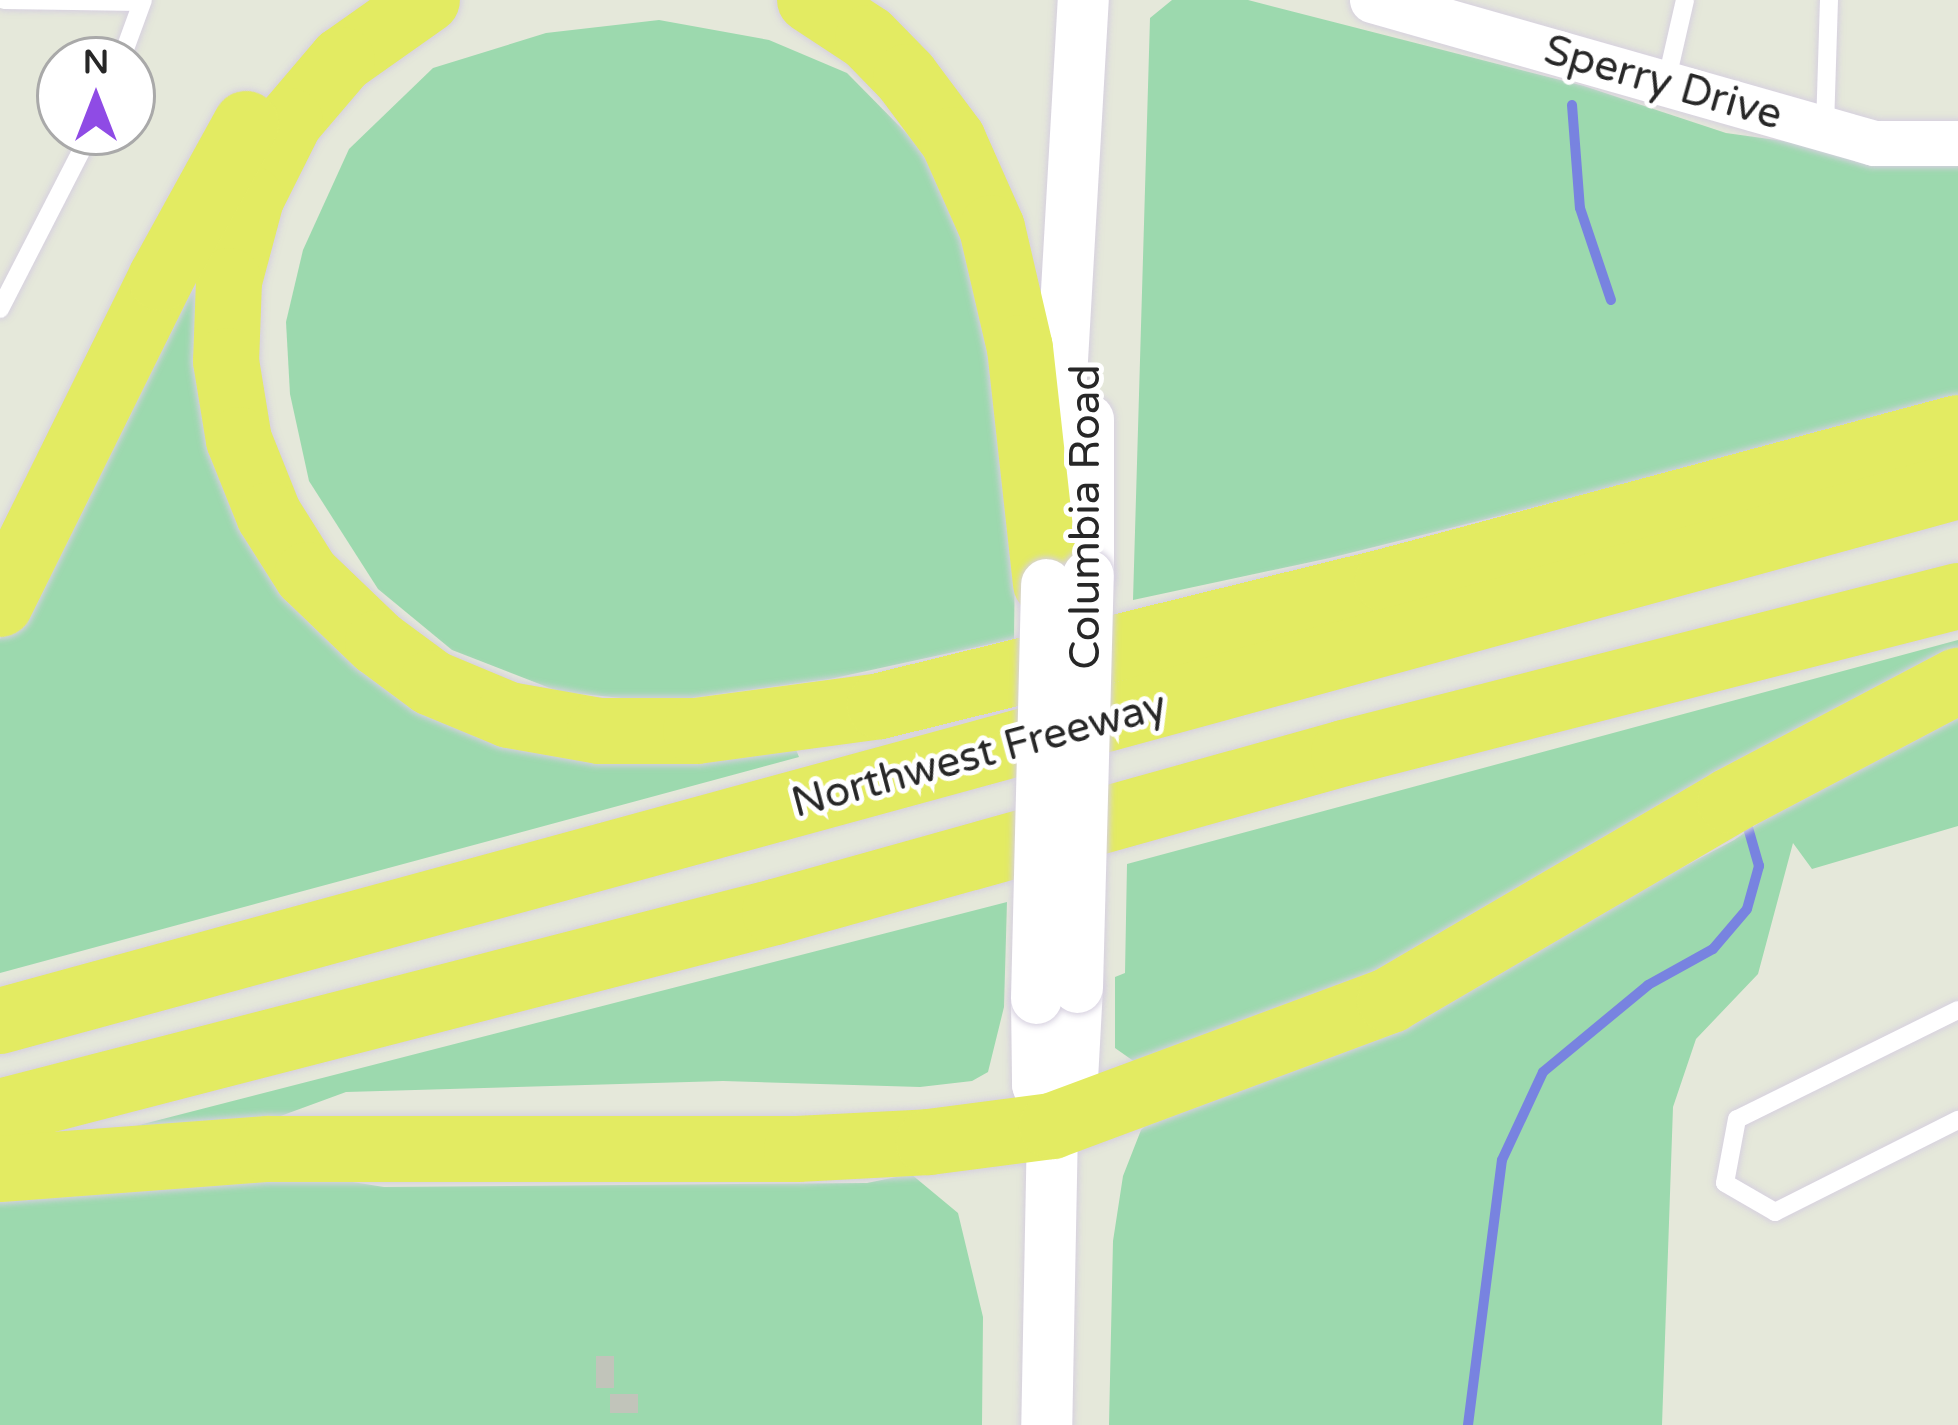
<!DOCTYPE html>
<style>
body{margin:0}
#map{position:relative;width:1958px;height:1425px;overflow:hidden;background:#e5e8da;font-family:"Varela Round",sans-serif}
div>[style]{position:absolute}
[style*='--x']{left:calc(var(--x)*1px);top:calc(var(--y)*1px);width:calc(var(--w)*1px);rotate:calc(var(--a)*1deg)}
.green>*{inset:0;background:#9cd9ae}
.stream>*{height:10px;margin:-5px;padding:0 5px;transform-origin:5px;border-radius:5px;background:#7883e0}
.building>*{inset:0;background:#c1c4ba;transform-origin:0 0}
.roads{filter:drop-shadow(0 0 3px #d6d0df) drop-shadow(0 0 3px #d6d0df)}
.service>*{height:18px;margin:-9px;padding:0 9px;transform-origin:9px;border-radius:9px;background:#fff}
.tertiary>*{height:45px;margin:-22.5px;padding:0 22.5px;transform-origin:22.5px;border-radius:22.5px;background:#fff}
.secondary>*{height:51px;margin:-25.5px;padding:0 25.5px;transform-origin:25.5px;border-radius:25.5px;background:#fff}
.motorway>*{height:66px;margin:-33px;padding:0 33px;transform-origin:33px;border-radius:33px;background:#e3eb62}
.bridges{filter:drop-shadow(0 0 3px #d6d0df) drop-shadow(0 0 3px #d6d0df)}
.secondary-bridge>*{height:51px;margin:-25.5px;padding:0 25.5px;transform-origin:25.5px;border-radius:25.5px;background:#fff}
span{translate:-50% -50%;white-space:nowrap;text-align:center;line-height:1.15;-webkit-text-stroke:10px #fff;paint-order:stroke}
.street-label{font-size:42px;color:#272727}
.north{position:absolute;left:36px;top:36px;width:120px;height:120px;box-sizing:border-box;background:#fff;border:3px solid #a9a9a9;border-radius:50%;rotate:0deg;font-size:33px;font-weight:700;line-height:48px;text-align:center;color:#272727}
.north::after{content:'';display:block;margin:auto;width:42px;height:54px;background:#8f4be5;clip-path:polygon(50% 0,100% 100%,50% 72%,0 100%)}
</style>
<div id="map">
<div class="green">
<div style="clip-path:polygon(1172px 0,1248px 0,1584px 86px,1726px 133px,1958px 165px,1958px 396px,1860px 426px,1330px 558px,1133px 600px,1150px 18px)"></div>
<div style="clip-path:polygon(659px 20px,769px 40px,847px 73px,922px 149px,981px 242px,1016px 483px,1014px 639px,830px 679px,663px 702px,560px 692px,452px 650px,378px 589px,309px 481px,290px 394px,286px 322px,303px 250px,349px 149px,433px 68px,546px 33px)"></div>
<div style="clip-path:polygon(216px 203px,213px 346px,361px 657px,793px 742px,799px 757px,0 973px,0 639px)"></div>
<div style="clip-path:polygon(1958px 640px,1958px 668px,1402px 971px,1142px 1067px,1115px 1048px,1115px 977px,1125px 973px,1127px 864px)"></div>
<div style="clip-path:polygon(1958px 717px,1958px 826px,1812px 869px,1793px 843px,1758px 974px,1696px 1039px,1673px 1107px,1662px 1425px,1109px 1425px,1113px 1241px,1123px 1176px,1141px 1130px,1158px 1114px,1610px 906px,1734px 840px,1848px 762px)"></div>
<div style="clip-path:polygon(1007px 902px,1004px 1007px,988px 1072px,972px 1081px,920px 1087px,723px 1081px,346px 1092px,267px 1121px,120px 1130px)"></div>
<div style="clip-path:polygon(277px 1170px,384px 1187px,867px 1183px,911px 1174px,958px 1213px,983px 1317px,982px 1425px,0 1425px,0 1202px)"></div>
</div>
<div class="stream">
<div style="--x:1572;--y:105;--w:103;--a:85.6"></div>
<div style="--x:1580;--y:208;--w:97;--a:71.4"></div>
<div style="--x:1468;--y:1425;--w:267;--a:-82.7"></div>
<div style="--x:1502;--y:1160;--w:97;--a:-65"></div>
<div style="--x:1543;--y:1072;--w:136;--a:-39.6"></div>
<div style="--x:1648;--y:985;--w:74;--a:-29"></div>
<div style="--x:1713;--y:949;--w:52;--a:-49.6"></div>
<div style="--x:1747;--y:909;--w:45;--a:-74.4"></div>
<div style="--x:1759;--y:866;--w:40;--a:-106"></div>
</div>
<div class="building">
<div style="left:596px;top:1356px;width:18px;height:32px"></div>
<div style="left:638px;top:1394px;width:19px;height:28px;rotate:90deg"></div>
</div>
<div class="roads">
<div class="service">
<div style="--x:4;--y:0;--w:137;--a:0.8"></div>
<div style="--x:121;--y:60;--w:64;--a:-69.9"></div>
<div style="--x:1666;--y:83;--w:85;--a:-77.1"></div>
<div style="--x:1825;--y:127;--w:127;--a:-88.2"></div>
<div style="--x:0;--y:309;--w:199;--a:-62.8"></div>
<div style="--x:1958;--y:1010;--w:246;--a:153.7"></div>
<div style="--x:1737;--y:1119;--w:65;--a:100.6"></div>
<div style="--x:1725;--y:1183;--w:58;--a:30.1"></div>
<div style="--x:1775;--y:1212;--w:205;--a:-26.7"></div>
</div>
<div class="tertiary">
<div style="--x:1372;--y:0;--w:522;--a:15.9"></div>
<div style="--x:1874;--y:143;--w:84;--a:0"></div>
</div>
<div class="secondary">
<div style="--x:1055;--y:481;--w:482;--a:-86.7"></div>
<div style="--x:1088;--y:575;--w:156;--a:-90"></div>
<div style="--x:1036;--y:998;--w:86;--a:89.3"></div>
<div style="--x:1037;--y:1084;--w:45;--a:70.3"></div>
<div style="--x:1052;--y:1126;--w:299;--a:91.1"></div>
<div style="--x:1052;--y:1126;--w:51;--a:-66.9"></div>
<div style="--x:1072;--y:1079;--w:92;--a:-86.9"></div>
</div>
<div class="motorway">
<div style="--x:427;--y:0;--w:104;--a:144.8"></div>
<div style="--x:342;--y:60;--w:80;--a:130.4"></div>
<div style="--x:290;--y:121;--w:87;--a:116.6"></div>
<div style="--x:251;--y:199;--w:85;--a:105"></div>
<div style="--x:229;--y:281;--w:80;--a:92.1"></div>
<div style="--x:226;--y:361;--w:80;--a:80.7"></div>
<div style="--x:239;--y:440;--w:81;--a:68.2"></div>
<div style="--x:269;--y:515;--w:71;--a:57.7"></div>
<div style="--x:307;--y:575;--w:98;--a:43.8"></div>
<div style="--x:378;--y:643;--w:67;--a:36.5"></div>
<div style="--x:432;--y:683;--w:83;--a:22.6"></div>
<div style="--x:509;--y:715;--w:92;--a:10"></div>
<div style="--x:600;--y:731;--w:96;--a:0"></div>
<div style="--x:696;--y:731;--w:186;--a:-7.7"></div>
<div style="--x:880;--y:706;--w:523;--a:-13.82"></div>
<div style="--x:1388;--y:581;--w:590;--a:-15.03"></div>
<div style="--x:810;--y:0;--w:69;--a:33.2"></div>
<div style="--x:868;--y:38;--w:54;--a:45.7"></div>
<div style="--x:906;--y:77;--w:79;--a:53.3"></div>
<div style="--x:953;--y:140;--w:96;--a:66.1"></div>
<div style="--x:992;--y:228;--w:123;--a:76.9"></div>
<div style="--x:1020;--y:348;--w:237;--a:83.7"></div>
<div style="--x:0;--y:604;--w:364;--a:-63.7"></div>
<div style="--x:161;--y:278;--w:176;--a:-61.1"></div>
<div style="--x:0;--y:1021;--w:2030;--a:-15.28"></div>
<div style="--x:0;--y:1112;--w:800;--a:-14.47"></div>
<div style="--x:775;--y:912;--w:591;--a:-15.61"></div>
<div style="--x:1344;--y:753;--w:634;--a:-14.34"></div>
<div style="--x:0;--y:1169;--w:269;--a:-4.3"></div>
<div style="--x:268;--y:1149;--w:529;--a:0"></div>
<div style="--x:797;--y:1149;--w:132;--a:-3"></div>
<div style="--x:929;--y:1142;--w:124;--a:-7.4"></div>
<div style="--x:1052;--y:1126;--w:361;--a:-20.4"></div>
<div style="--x:1390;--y:1000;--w:394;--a:-30.3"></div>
<div style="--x:1730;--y:801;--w:258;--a:-27.8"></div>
</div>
</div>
<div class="bridges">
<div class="secondary-bridge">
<div style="--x:1077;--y:987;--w:412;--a:-88.5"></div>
<div style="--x:1036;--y:998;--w:414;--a:-88.6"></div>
</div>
</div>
<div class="street-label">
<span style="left:1663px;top:83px;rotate:16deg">Sperry Drive</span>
<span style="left:1086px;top:517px;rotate:-90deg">Columbia Road</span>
<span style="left:979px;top:755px;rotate:-15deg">Northwest Freeway</span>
</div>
<div class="north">N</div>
</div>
